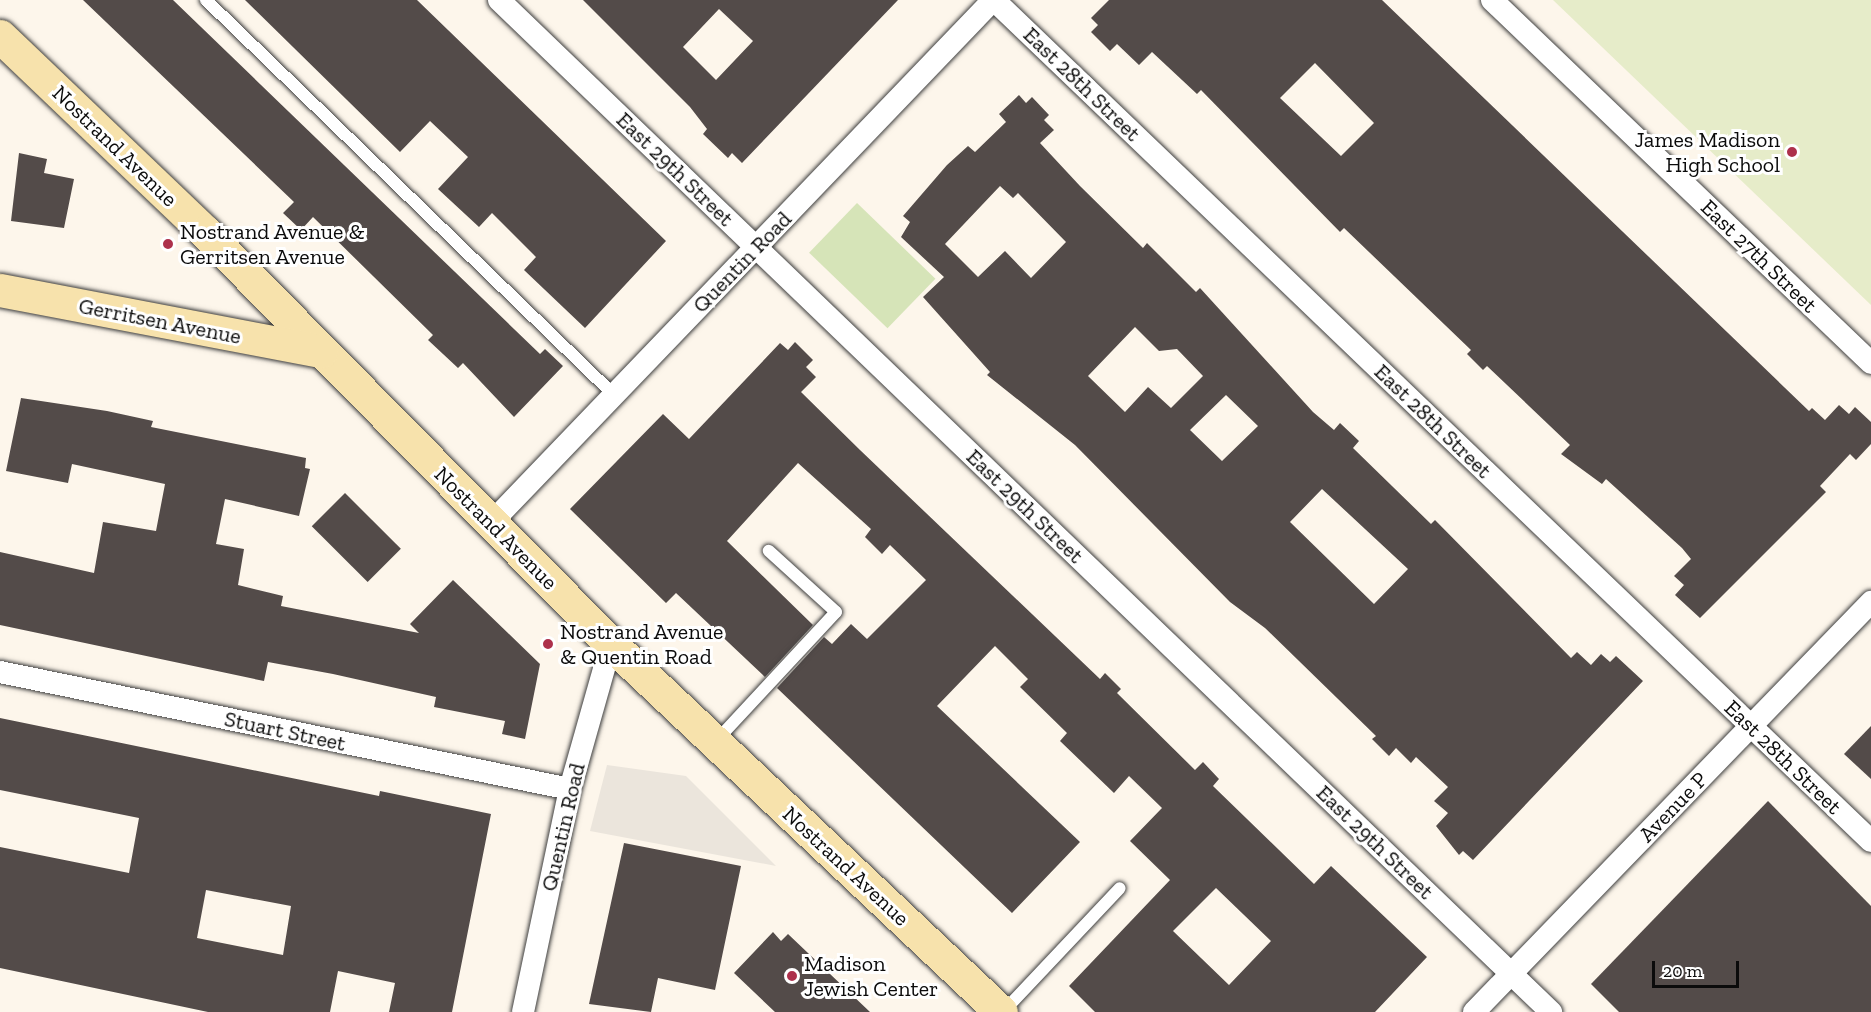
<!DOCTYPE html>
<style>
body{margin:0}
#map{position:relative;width:1871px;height:1012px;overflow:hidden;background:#fdf6eb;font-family:"Zilla Slab",serif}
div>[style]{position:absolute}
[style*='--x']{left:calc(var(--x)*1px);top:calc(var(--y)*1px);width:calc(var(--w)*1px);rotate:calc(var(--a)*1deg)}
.green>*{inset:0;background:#d6e4b8;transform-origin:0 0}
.pitch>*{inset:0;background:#e6ecc9}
.plaza>*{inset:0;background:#ebe5dc}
.building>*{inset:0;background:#534b49;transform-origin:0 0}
.roads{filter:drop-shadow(0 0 2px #3e3e3e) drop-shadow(0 0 2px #3e3e3e)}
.service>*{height:12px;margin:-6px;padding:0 6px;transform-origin:6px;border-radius:6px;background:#fff}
.minor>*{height:22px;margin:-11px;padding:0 11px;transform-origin:11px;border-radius:11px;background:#fff}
.secondary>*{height:33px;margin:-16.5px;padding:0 16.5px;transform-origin:16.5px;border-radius:16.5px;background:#f7e2ac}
.dots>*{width:16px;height:16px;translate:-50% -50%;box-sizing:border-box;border:3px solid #fff;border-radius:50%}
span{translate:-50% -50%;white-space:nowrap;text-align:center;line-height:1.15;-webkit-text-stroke:6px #fff;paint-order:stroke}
.street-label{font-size:22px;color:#0b0b0b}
.poi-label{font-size:22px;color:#0b0b0b}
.right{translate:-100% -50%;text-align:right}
.left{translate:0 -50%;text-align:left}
.scale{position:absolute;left:1652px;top:961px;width:87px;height:27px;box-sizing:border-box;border:3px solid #0b0b0b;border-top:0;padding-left:8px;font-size:18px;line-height:21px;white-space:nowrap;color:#0b0b0b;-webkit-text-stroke:4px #fff;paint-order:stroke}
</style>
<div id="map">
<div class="green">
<div style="left:857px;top:203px;width:109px;height:69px;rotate:44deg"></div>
</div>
<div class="pitch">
<div style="clip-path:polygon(1553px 0,1871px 0,1871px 305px)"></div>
</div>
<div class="plaza">
<div style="clip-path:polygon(607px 765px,686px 776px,776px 866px,590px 831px)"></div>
</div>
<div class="building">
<div style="clip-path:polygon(83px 0,173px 0,540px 354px,545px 349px,563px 366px,514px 417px,463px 363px,458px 368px,428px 340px,433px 335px,313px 217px,301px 230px,283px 213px,294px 202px)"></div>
<div style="clip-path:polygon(245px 0,417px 0,666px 241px,585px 328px,524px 270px,536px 257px,492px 213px,479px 227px,438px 189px,468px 157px,430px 121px,400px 152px)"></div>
<div style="clip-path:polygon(evenodd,583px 0,898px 0,742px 163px,732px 153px,728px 158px,703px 134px,707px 129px,690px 107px,583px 0,719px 9px,753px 41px,716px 80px,683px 47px,719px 9px)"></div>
<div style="clip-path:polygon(evenodd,1109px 0,1382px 0,1809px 411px,1812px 408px,1825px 420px,1839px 405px,1849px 414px,1855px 407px,1871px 422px,1871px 444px,1856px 460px,1850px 454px,1820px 486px,1826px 492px,1700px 618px,1675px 595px,1684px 585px,1674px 576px,1691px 559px,1682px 548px,1606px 479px,1602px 484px,1561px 454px,1570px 445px,1487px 366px,1483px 370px,1467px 354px,1471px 350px,1344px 228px,1340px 232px,1201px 90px,1197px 94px,1152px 52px,1139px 65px,1117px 44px,1110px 51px,1091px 32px,1098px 25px,1091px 18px,1109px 0,1315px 63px,1374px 123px,1341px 156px,1280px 98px,1315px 63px)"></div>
<div style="clip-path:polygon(evenodd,1019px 95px,1026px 103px,1032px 97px,1049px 115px,1044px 120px,1054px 130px,1040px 143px,1080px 186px,1143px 248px,1147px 243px,1196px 292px,1200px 288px,1313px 412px,1334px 430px,1340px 423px,1359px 441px,1353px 448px,1431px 524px,1435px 520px,1571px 658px,1577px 652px,1591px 665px,1601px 654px,1610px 662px,1616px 656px,1643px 681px,1473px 860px,1463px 851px,1459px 855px,1436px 826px,1448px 813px,1434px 801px,1448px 787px,1416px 757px,1411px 763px,1396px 748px,1389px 756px,1372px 739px,1376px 736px,1265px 628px,1230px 602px,1075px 445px,987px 375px,990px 372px,923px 297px,944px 277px,901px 237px,910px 222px,903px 216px,947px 165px,968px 146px,975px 152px,1006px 122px,999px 114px,1019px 95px,1000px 186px,1013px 198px,1018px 193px,1066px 242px,1031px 278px,1005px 251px,978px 277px,945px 244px,1000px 186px,1019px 95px,1135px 327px,1159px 351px,1177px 349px,1203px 376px,1171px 408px,1148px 387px,1125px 412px,1088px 376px,1135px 327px,1019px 95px,1226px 395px,1258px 426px,1222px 461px,1190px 430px,1226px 395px,1019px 95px,1322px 489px,1408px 569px,1374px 604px,1290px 522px,1322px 489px)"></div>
<div style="clip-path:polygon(19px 153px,47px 159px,44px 173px,74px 179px,64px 228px,11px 221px)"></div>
<div style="clip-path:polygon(evenodd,795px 342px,813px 360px,806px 367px,816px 377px,801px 392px,860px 450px,1100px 679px,1105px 673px,1121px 689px,1117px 693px,1195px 770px,1203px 762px,1219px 779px,1213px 786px,1314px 884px,1331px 866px,1427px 957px,1375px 1012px,1095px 1012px,1069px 986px,1170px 880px,1130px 841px,1162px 808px,1129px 776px,1114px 793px,1060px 741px,1067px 733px,1020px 687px,1028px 679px,995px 646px,937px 706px,1080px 842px,1012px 913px,777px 688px,824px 637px,832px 644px,851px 624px,867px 639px,926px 580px,890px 545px,882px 554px,865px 537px,871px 529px,798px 463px,727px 541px,813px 625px,765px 677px,676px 593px,666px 603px,570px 509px,663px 414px,689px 439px,780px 343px,788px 350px,795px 342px,1216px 888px,1271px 941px,1229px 985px,1173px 931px,1216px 888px)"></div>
<div style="clip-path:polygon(21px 398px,107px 411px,153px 421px,151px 427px,306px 458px,305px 468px,310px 469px,299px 516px,225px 499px,216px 544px,244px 549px,238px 585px,283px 596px,281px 606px,419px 633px,410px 624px,453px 580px,540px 664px,525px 739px,502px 734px,505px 721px,434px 707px,436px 697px,333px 674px,268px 662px,264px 681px,0 625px,0 552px,94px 573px,103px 522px,156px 531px,165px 484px,72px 464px,68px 483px,6px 471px)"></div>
<div style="left:345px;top:493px;width:79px;height:47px;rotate:45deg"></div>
<div style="clip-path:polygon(evenodd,0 718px,379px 796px,380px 791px,491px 814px,452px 1012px,389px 1012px,395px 983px,338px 971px,330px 1012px,208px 1012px,0 968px,0 847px,129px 873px,139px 818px,0 790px,0 718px,206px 890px,291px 906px,283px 955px,197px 938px,206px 890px)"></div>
<div style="clip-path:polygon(1871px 726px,1871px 779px,1844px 754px)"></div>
<div style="clip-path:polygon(1768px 801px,1871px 906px,1871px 1012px,1619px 1012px,1591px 984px)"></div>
<div style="clip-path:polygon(624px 843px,741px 866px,715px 990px,658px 978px,651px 1012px,589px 1004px)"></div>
<div style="clip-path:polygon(773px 932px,781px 941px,788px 934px,870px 1012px,775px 1012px,734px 973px)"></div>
</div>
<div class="roads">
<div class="service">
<div style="--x:206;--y:0;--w:568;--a:44.07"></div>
<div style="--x:716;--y:741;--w:176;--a:-47.1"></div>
<div style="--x:836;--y:612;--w:91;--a:-137.7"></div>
<div style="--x:1003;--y:1012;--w:170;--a:-46.7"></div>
</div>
<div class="minor">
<div style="--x:499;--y:0;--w:1460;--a:43.89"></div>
<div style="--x:994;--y:0;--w:1215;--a:43.8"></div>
<div style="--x:1492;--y:0;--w:525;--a:43.76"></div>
<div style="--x:491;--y:523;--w:725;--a:-46.17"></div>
<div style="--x:0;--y:672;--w:582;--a:11.6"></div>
<div style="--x:523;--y:1012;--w:228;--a:-78.1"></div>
<div style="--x:570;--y:789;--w:151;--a:-74.2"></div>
<div style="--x:1474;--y:1012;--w:571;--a:-45.92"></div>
</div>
<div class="secondary">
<div style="--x:0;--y:36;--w:284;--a:43.7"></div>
<div style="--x:205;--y:232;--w:578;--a:45.42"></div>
<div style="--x:611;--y:644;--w:536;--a:43.34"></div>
<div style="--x:0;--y:290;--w:327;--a:10.8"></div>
</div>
</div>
<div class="dots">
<div style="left:1792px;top:152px;background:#ad314c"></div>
<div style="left:168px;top:244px;background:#ad314c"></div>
<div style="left:548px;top:644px;background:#ad314c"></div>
<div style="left:792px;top:976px;background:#ad314c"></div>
</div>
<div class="street-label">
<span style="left:1082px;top:84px;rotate:44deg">East 28th Street</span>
<span style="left:115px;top:146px;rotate:44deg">Nostrand Avenue</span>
<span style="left:675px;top:169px;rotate:44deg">East 29th Street</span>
<span style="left:1759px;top:256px;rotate:44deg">East 27th Street</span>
<span style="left:742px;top:262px;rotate:-46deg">Quentin Road</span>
<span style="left:160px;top:321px;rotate:11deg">Gerritsen Avenue</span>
<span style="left:1433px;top:421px;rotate:44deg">East 28th Street</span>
<span style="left:1025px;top:506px;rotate:44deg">East 29th Street</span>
<span style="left:496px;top:528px;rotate:45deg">Nostrand Avenue</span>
<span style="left:285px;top:731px;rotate:12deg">Stuart Street</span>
<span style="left:1783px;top:757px;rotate:44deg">East 28th Street</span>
<span style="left:1673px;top:807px;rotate:-46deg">Avenue P</span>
<span style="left:563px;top:827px;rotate:-77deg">Quentin Road</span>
<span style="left:1375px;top:842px;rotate:44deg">East 29th Street</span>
<span style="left:846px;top:866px;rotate:43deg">Nostrand Avenue</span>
</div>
<div class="poi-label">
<span class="right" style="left:1780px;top:152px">James Madison<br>High School</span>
<span class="left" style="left:180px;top:244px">Nostrand Avenue &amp;<br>Gerritsen Avenue</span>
<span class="left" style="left:560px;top:644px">Nostrand Avenue<br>&amp; Quentin Road</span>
<span class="left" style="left:804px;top:976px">Madison<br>Jewish Center</span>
</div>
<div class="scale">20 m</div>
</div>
